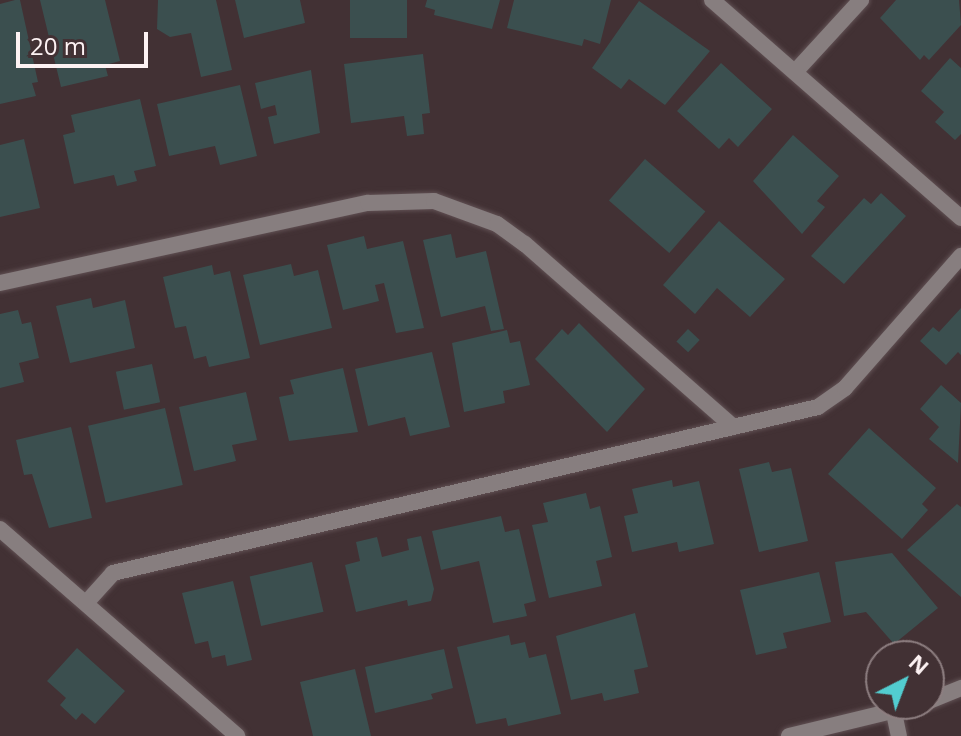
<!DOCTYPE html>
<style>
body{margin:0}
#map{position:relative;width:961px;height:736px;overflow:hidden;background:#423134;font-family:"Open Sans",sans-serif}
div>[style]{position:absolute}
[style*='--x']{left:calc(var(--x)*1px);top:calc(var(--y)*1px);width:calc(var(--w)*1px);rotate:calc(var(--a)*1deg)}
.building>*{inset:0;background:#3b4f4f;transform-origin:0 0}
.roads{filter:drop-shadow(0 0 2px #605053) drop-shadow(0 0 2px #605053)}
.minor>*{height:16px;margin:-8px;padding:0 8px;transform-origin:8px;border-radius:8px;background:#877e7f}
.tertiary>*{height:16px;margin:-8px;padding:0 8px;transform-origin:8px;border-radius:8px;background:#877e7f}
span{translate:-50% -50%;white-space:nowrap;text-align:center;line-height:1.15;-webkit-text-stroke:6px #423134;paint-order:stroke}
.north{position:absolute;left:865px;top:640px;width:80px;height:80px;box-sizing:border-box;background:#423134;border:2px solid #8d7e80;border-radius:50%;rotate:42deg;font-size:22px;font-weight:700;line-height:32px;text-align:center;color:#fdf2f3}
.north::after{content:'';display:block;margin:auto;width:28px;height:36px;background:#52cdd0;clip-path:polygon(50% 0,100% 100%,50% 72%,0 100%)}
.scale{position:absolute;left:16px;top:32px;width:132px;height:36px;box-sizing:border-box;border:4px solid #fdf2f3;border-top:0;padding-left:10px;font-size:24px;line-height:28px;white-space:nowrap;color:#fdf2f3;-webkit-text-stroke:6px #423134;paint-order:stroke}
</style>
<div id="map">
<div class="building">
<div style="clip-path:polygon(15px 0,20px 0,38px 82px,32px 83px,36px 96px,0 104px,0 4px)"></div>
<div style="clip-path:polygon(40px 0,105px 0,120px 61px,105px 65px,108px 76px,61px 87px)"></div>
<div style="clip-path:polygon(158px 0,216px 0,232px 70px,201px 77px,191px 33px,170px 37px,157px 29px)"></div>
<div style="clip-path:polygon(235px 0,300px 0,305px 23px,244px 38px)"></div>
<div style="left:350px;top:0;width:57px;height:38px"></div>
<div style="clip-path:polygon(427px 0,500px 0,492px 29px,434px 15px,435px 10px,425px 7px)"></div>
<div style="clip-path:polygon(514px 0,611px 0,600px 44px,584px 39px,582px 46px,507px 28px)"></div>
<div style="clip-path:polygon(896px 0,959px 0,961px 25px,929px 60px,924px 55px,920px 60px,880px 18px)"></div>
<div style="clip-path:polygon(639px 1px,710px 51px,665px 105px,629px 79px,621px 89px,592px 68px)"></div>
<div style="clip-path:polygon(423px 54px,430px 113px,422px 114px,424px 134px,407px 136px,404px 116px,351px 123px,344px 64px)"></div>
<div style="clip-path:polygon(950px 58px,961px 68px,961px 134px,955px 140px,935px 122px,944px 112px,921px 91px)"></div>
<div style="clip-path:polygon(721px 63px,772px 109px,738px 147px,729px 138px,719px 149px,677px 111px)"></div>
<div style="clip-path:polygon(311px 70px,320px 133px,274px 144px,268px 117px,277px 115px,275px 105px,261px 109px,255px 83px)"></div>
<div style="clip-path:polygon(240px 85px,257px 156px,220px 165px,215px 146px,169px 156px,157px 104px)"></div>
<div style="clip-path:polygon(140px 99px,156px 166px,134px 171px,137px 181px,117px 186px,114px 175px,74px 184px,63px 135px,75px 132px,71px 115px)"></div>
<div style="clip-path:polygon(793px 135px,839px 176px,817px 201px,825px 207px,802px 234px,753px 181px)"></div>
<div style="clip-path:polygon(24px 139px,40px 208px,0 217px,0 145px)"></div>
<div style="left:645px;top:159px;width:80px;height:55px;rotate:41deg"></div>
<div style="clip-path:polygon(881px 193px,906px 216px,844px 284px,811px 256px,864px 198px,871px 204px)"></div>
<div style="clip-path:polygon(719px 221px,785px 279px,750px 317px,717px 288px,695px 314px,663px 285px)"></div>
<div style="clip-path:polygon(451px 234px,456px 258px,486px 251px,504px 329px,491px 331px,485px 306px,441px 317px,423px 240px)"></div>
<div style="clip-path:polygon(364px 236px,367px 249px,403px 241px,424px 328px,396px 333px,384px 283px,375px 285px,379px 301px,343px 310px,327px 245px)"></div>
<div style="clip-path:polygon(291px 264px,294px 276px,318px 270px,332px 328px,260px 345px,243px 275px)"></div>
<div style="clip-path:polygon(212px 265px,214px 275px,230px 271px,250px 358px,209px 367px,206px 356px,194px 359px,186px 326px,175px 328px,163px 277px)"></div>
<div style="clip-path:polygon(91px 298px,93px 308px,125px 300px,135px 348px,70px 363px,56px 306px)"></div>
<div style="clip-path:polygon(961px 308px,961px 355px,958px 352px,946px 365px,920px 341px,933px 327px,939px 332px)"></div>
<div style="clip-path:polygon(18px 310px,22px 324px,31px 322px,39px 358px,19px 363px,24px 382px,0 388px,0 314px)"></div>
<div style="clip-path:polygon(579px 323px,645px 389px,607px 432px,535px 359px,562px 329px,568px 335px)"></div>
<div style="left:688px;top:329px;width:16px;height:17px;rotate:43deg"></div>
<div style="clip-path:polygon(507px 330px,510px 343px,520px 341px,530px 385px,503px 391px,505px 403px,464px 412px,452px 343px)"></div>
<div style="clip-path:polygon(432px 352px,450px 427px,410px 436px,405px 417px,368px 426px,355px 369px)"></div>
<div style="left:152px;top:364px;width:39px;height:37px;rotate:78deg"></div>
<div style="clip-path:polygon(343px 368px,358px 432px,289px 441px,279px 397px,294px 394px,290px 380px)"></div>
<div style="clip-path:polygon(941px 385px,961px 403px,958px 463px,929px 439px,939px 427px,920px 409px)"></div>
<div style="clip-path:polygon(246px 392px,257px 440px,232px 445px,236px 461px,194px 471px,179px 407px)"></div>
<div style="left:165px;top:408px;width:79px;height:79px;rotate:77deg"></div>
<div style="clip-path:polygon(71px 427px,92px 518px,49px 528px,32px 474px,24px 475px,16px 440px)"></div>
<div style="clip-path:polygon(869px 428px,936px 488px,922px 504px,928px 510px,902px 539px,828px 474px)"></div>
<div style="clip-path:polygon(769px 462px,772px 472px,791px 468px,808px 541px,759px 552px,739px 469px)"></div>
<div style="clip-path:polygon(672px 480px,673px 487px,699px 481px,714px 544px,679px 552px,677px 542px,632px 552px,624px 516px,638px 513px,632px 489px)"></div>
<div style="clip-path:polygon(586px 493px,590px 509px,600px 506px,612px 557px,596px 561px,602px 586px,549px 598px,532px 525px,548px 522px,543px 503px)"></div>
<div style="clip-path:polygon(957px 504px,961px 507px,961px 597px,907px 550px)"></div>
<div style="clip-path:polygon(501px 516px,505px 532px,519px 529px,536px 601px,524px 604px,527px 616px,493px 623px,479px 561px,441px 570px,432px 531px)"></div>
<div style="clip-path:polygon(421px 536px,434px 589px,431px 601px,408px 606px,407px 600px,356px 612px,345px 565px,360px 561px,356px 542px,377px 537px,382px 557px,409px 550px,407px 539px)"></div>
<div style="clip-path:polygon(892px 553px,938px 608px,894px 644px,866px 612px,844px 616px,835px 562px)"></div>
<div style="left:312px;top:562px;width:51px;height:64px;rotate:77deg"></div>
<div style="clip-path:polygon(819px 572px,831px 622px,783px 633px,787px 648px,756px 655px,740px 590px)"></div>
<div style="clip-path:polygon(233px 581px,252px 660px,227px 666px,225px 655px,212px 658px,208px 641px,195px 644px,182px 593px)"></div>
<div style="clip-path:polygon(635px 613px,648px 667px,634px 670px,639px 693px,604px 701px,602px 693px,571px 700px,556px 636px)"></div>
<div style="clip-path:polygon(509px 635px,511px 645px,525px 642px,529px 658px,546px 654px,561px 714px,508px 726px,506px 718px,476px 724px,457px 647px)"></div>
<div style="clip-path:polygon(77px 648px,125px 691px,95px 724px,82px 713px,76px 720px,60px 705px,66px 698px,47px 681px)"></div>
<div style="clip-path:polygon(444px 649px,453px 688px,431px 694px,433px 699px,375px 713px,365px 667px)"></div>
<div style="clip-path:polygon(355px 669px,371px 736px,313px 736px,300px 682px)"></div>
</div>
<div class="roads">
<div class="minor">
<div style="--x:795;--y:72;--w:98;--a:-47.5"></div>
<div style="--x:0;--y:283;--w:377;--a:-12.3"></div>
<div style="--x:368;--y:203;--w:66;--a:-1.7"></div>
<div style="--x:434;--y:201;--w:67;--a:20.1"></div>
<div style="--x:497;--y:224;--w:34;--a:36"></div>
<div style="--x:525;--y:244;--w:277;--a:41.3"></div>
<div style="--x:0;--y:529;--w:315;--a:41.1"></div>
<div style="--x:86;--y:603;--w:40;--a:-48"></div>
<div style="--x:113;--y:573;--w:724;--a:-13.25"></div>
<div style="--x:818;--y:407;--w:33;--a:-35"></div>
<div style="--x:845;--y:388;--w:176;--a:-48.7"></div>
<div style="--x:894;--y:713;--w:24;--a:78"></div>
</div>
<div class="tertiary">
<div style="--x:712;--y:0;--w:331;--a:41.2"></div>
<div style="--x:929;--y:701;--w:35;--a:-22"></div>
<div style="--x:789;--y:736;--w:136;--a:-13.6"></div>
</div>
</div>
<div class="north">N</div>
<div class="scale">20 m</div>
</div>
